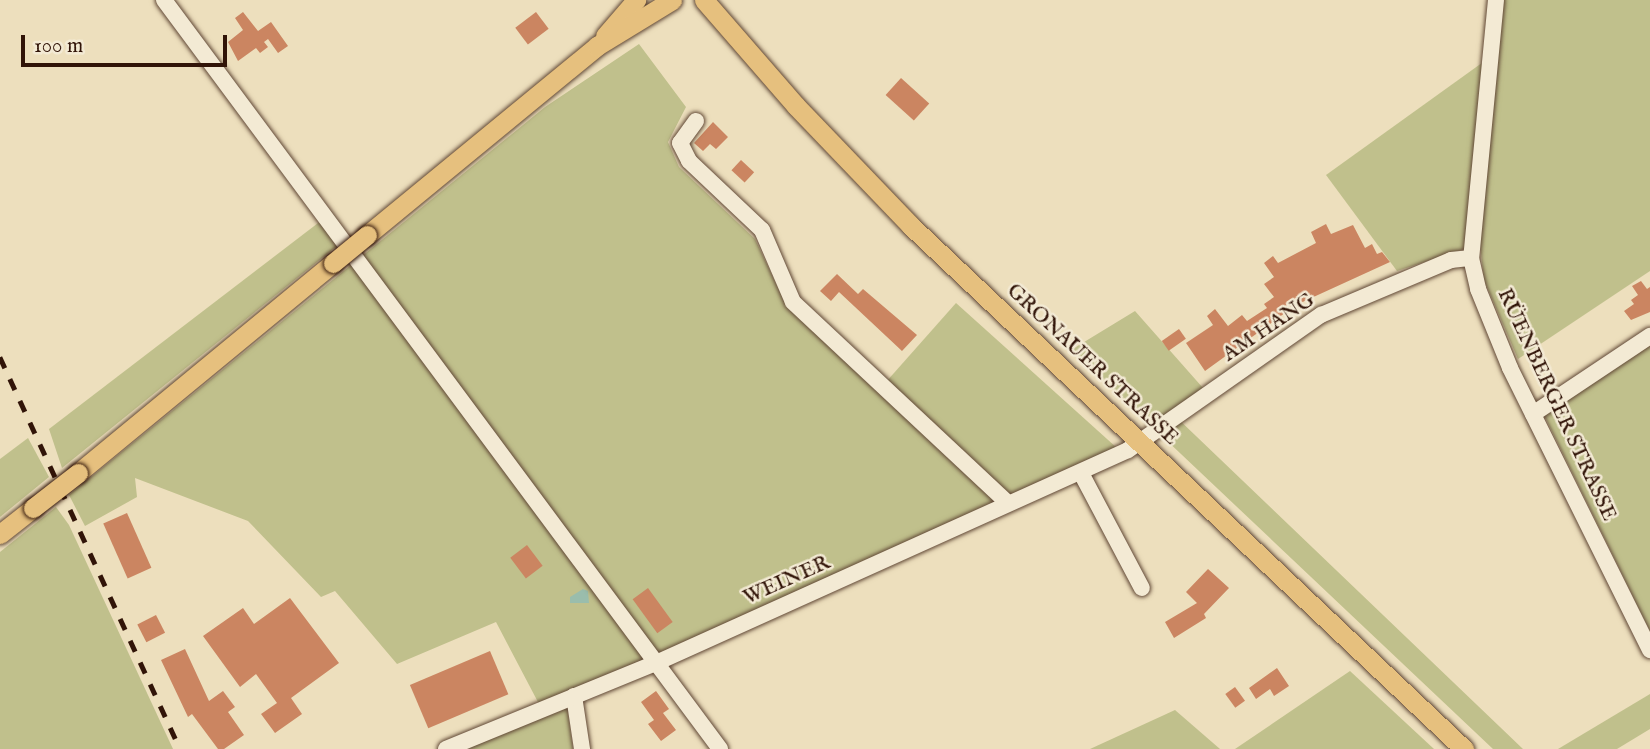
<!DOCTYPE html>
<meta charset="utf-8">
<style>
body{margin:0}
#map{position:relative;width:1650px;height:749px;overflow:hidden;background:#eddfbd;font-family:"IM FELL English",serif}
div>[style]{position:absolute}
[style*='--x']{left:calc(var(--x)*1px);top:calc(var(--y)*1px);width:calc(var(--w)*1px);rotate:calc(var(--a)*1deg)}
.green>*{inset:0;background:#c0c08c}
.water>*{inset:0;background:#9abdac}
.building>*{inset:0;background:#cb8561;transform-origin:0 0}
.roads{filter:drop-shadow(0 0 2px #604735) drop-shadow(0 0 2px #604735)}
.minor>*{height:16px;margin:-8px;padding:0 8px;transform-origin:8px;border-radius:8px;background:#f3ead4}
.major>*{height:19px;margin:-9.5px;padding:0 9.5px;transform-origin:9.5px;border-radius:9.5px;background:#e6c07e}
.rail>*{height:4.5px;margin-top:-2.25px;transform-origin:0;background:repeating-linear-gradient(90deg,#311408 0 12px,transparent 0 24px)}
.bridges{filter:drop-shadow(0 0 2px #311408) drop-shadow(0 0 2px #311408)}
.major-bridge>*{height:19px;margin:-9.5px;padding:0 9.5px;transform-origin:9.5px;border-radius:9.5px;background:#e6c07e}
span{translate:-50% -50%;white-space:nowrap;text-align:center;line-height:1.15;-webkit-text-stroke:5px #f3ead4;paint-order:stroke}
.street-label{font-size:21px;color:#311408}
.scale{position:absolute;left:21px;top:35px;width:206px;height:32px;box-sizing:border-box;border:4px solid #311408;border-top:0;padding-left:9px;font-size:21px;line-height:24px;white-space:nowrap;color:#311408;-webkit-text-stroke:5px #f3ead4;paint-order:stroke}
</style>
<div id="map">
<div class="green">
<div style="clip-path:polygon(1501px 0,1650px 0,1650px 271px,1518px 359px,1484px 280px,1480px 244px)"></div>
<div style="clip-path:polygon(639px 44px,686px 107px,668px 142px,679px 167px,755px 239px,786px 305px,1000px 500px,659px 657px,645px 659px,539px 704px,496px 622px,397px 664px,335px 591px,321px 597px,248px 521px,135px 478px,137px 497px,85px 526px,69px 495px,545px 107px)"></div>
<div style="clip-path:polygon(1486px 60px,1467px 248px,1397px 271px,1326px 175px)"></div>
<div style="clip-path:polygon(322px 220px,338px 245px,62px 468px,49px 429px)"></div>
<div style="clip-path:polygon(956px 303px,1117px 448px,1008px 498px,886px 382px)"></div>
<div style="clip-path:polygon(1135px 311px,1203px 388px,1173px 414px,1523px 749px,1493px 749px,1071px 350px)"></div>
<div style="clip-path:polygon(1650px 341px,1650px 631px,1543px 413px)"></div>
<div style="clip-path:polygon(28px 438px,49px 477px,0 517px,0 459px)"></div>
<div style="clip-path:polygon(56px 507px,69px 525px,173px 749px,0 749px,0 552px)"></div>
<div style="clip-path:polygon(1350px 671px,1434px 749px,1235px 749px)"></div>
<div style="clip-path:polygon(1650px 694px,1650px 729px,1617px 749px,1558px 749px)"></div>
<div style="clip-path:polygon(567px 706px,573px 749px,467px 749px)"></div>
<div style="clip-path:polygon(1175px 710px,1220px 749px,1090px 749px)"></div>
</div>
<div class="water">
<div style="clip-path:polygon(583px 589px,588px 591px,589px 603px,570px 603px,570px 597px)"></div>
</div>
<div class="building">
<div style="clip-path:polygon(243px 12px,258px 31px,271px 22px,288px 46px,278px 53px,268px 39px,264px 42px,268px 47px,260px 53px,256px 48px,238px 61px,228px 42px,243px 30px,235px 18px)"></div>
<div style="left:536px;top:12px;width:21px;height:26px;rotate:53deg"></div>
<div style="left:901px;top:78px;width:38px;height:23px;rotate:42deg"></div>
<div style="clip-path:polygon(713px 122px,728px 137px,716px 149px,710px 144px,703px 151px,694px 143px)"></div>
<div style="left:741px;top:160px;width:18px;height:14px;rotate:43deg"></div>
<div style="clip-path:polygon(1326px 224px,1331px 234px,1353px 225px,1365px 248px,1372px 244px,1377px 254px,1382px 252px,1390px 262px,1296px 305px,1205px 371px,1186px 343px,1213px 325px,1207px 316px,1215px 309px,1228px 326px,1242px 315px,1247px 321px,1267px 308px,1264px 304px,1274px 297px,1264px 284px,1274px 277px,1264px 263px,1273px 256px,1278px 263px,1316px 243px,1311px 232px)"></div>
<div style="clip-path:polygon(837px 274px,858px 294px,863px 289px,917px 335px,902px 351px,839px 292px,831px 301px,820px 291px)"></div>
<div style="clip-path:polygon(1641px 281px,1647px 289px,1650px 287px,1650px 312px,1631px 320px,1624px 311px,1634px 304px,1631px 300px,1638px 295px,1632px 286px)"></div>
<div style="left:1179px;top:329px;width:12px;height:21px;rotate:55deg"></div>
<div style="left:127px;top:513px;width:60px;height:26px;rotate:66deg"></div>
<div style="left:527px;top:545px;width:26px;height:21px;rotate:53deg"></div>
<div style="clip-path:polygon(1208px 569px,1229px 588px,1204px 614px,1206px 618px,1174px 638px,1165px 622px,1197px 603px,1186px 592px)"></div>
<div style="left:648px;top:588px;width:42px;height:19px;rotate:54deg"></div>
<div style="clip-path:polygon(290px 598px,339px 663px,291px 698px,302px 714px,275px 733px,261px 714px,277px 703px,256px 674px,240px 687px,203px 636px,243px 608px,254px 624px)"></div>
<div style="left:156px;top:615px;width:20px;height:21px;rotate:63deg"></div>
<div style="clip-path:polygon(185px 649px,209px 701px,223px 691px,235px 707px,228px 712px,244px 735px,224px 749px,218px 749px,192px 714px,188px 717px,161px 660px)"></div>
<div style="left:490px;top:651px;width:47px;height:87px;rotate:67deg"></div>
<div style="clip-path:polygon(1277px 668px,1289px 686px,1274px 696px,1270px 689px,1256px 699px,1249px 688px)"></div>
<div style="left:1235px;top:687px;width:17px;height:12px;rotate:54deg"></div>
<div style="clip-path:polygon(656px 691px,669px 709px,663px 713px,676px 730px,661px 741px,648px 724px,654px 720px,641px 702px)"></div>
</div>
<div class="roads">
<div class="minor">
<div style="--x:164;--y:0;--w:933;--a:53.41"></div>
<div style="--x:1496;--y:0;--w:259;--a:95.5"></div>
<div style="--x:1471;--y:258;--w:32;--a:77"></div>
<div style="--x:1478;--y:289;--w:85;--a:67.9"></div>
<div style="--x:1510;--y:368;--w:315;--a:63.6"></div>
<div style="--x:696;--y:121;--w:27;--a:126"></div>
<div style="--x:680;--y:143;--w:20;--a:63"></div>
<div style="--x:689;--y:161;--w:100;--a:43.4"></div>
<div style="--x:762;--y:230;--w:78;--a:66.7"></div>
<div style="--x:793;--y:302;--w:294;--a:43.1"></div>
<div style="--x:1533;--y:414;--w:141;--a:-33.7"></div>
<div style="--x:1081;--y:473;--w:130;--a:62.1"></div>
<div style="--x:574;--y:696;--w:54;--a:81.4"></div>
<div style="--x:446;--y:749;--w:227;--a:-22.3"></div>
<div style="--x:656;--y:663;--w:518;--a:-24.29"></div>
<div style="--x:1128;--y:450;--w:236;--a:-35"></div>
<div style="--x:1321;--y:315;--w:141;--a:-22.9"></div>
<div style="--x:1451;--y:260;--w:20;--a:-6"></div>
</div>
<div class="major">
<div style="--x:704;--y:0;--w:140;--a:49"></div>
<div style="--x:796;--y:106;--w:165;--a:46.2"></div>
<div style="--x:910;--y:225;--w:763;--a:43.41"></div>
<div style="--x:605;--y:36;--w:48;--a:-49.3"></div>
<div style="--x:367;--y:235;--w:298;--a:-39.4"></div>
<div style="--x:597;--y:46;--w:88;--a:-31.5"></div>
<div style="--x:78;--y:473;--w:330;--a:-39.5"></div>
<div style="--x:0;--y:534;--w:42;--a:-38.2"></div>
</div>
</div>
<div class="rail">
<div style="--x:0;--y:357;--w:431;--a:65.3"></div>
</div>
<div class="bridges">
<div class="major-bridge">
<div style="--x:333;--y:263;--w:44;--a:-39.5"></div>
<div style="--x:33;--y:508;--w:57;--a:-37.9"></div>
</div>
</div>
<div class="street-label">
<span style="left:1269px;top:328px;rotate:-34deg">AM HANG</span>
<span style="left:1092px;top:365px;rotate:43deg">GRONAUER STRASSE</span>
<span style="left:1556px;top:405px;rotate:65deg">RÜENBERGER STRASSE</span>
<span style="left:787px;top:581px;rotate:-24deg">WEINER</span>
</div>
<div class="scale">100 m</div>
</div>
